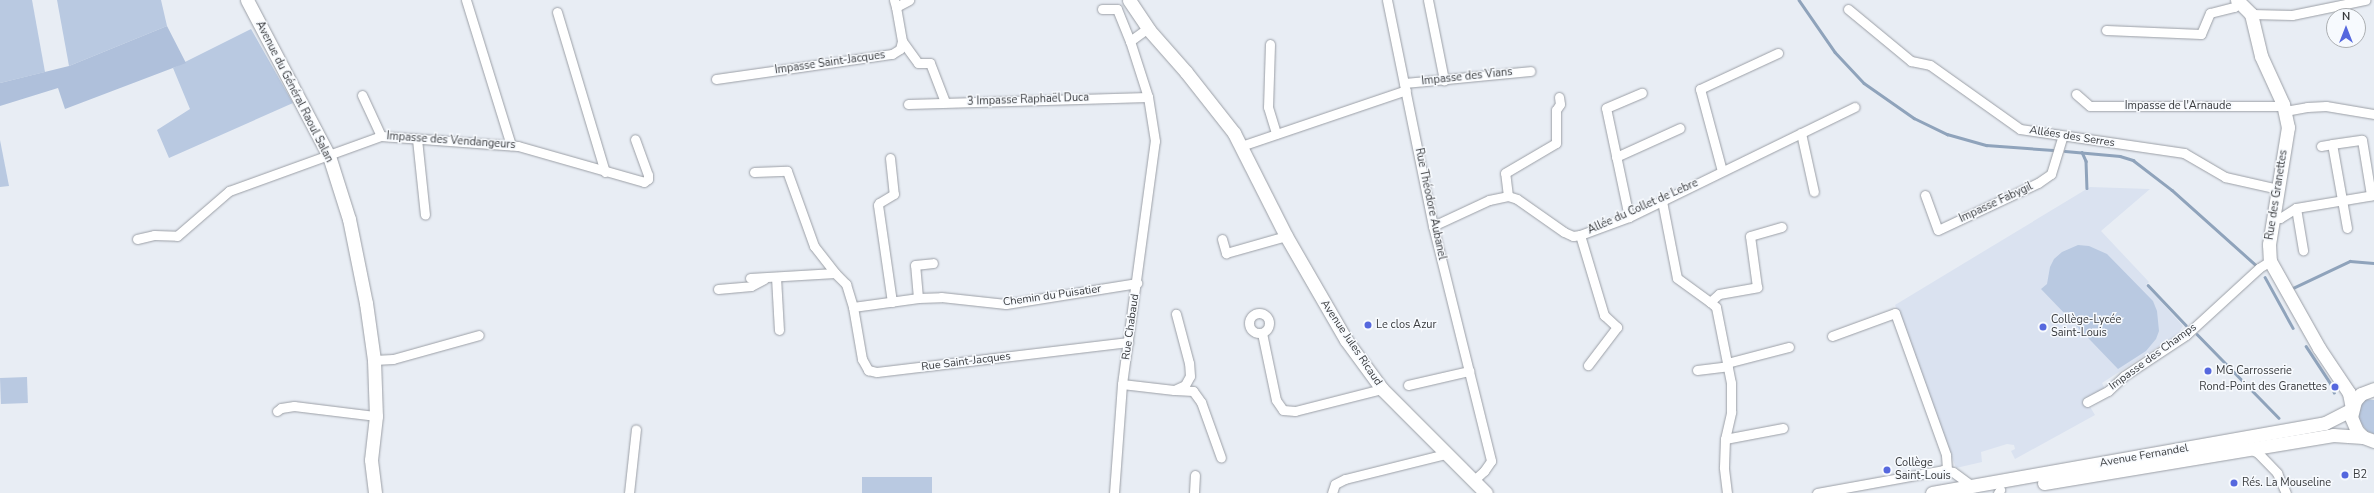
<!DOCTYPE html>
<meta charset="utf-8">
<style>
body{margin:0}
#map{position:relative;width:2374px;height:493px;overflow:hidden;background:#e8edf4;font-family:"Nunito Sans",sans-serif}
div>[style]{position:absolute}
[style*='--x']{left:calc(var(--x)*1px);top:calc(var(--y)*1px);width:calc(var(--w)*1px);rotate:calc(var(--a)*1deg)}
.built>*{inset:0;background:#dae2f0}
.green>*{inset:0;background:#b9c9e1;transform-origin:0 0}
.forest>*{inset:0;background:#afc0db}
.stream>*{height:2.5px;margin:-1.25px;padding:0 1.25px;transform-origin:1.25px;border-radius:1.25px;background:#8fa3bb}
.roads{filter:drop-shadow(0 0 1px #9b9fa6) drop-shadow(0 0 1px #9b9fa6)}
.street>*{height:9px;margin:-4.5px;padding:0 4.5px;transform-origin:4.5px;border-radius:4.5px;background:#fff}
.street>.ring{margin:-4.5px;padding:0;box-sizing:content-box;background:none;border:9px solid #fff;border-radius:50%}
.secondary>*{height:13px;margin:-6.5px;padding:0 6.5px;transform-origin:6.5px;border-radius:6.5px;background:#fff}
.dots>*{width:11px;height:11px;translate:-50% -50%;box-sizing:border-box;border:2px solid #f7fafe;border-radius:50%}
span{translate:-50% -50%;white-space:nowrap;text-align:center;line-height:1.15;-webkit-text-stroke:3px #f7fafe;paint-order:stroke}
.street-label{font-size:11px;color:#393b3e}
.poi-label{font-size:11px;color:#393b3e}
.left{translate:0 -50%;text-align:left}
.right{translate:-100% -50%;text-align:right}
.north{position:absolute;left:2326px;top:8px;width:40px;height:40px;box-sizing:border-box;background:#f7fafe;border:1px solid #abaeb1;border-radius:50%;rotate:0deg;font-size:11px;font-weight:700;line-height:16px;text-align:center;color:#393b3e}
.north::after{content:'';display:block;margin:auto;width:14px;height:18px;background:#5668de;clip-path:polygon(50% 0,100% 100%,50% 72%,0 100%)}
</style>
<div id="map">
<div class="built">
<div style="clip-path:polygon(2090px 187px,2150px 189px,2101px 231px,2149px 282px,2146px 285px,2183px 326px,2178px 334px,2102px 383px,2105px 389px,2086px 400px,2095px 415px,2015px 459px,2011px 451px,2015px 449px,2014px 445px,2007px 444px,1981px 452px,1982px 462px,1956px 468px,1895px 305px)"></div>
</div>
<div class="green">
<div style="clip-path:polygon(0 0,32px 0,45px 72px,0 83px)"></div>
<div style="clip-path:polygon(57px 0,161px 0,167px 26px,69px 66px)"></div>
<div style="clip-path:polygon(251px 29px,293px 103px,169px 158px,157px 130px,190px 109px,173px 68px)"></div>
<div style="clip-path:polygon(0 140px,9px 186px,0 187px)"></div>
<div style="clip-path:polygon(2078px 245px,2089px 246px,2107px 254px,2153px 301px,2157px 311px,2159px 331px,2156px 339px,2146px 351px,2118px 369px,2041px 289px,2047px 284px,2050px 267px,2054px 259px,2062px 252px)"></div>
<div style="left:27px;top:377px;width:26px;height:27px;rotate:88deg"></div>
<div style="clip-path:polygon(2365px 399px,2374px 400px,2374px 434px,2367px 431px,2359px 421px,2359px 408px)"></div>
<div style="left:862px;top:477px;width:70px;height:16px"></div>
</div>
<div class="forest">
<div style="clip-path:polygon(167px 26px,186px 63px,65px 109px,58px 88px,0 106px,0 83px,69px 66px)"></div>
</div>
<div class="stream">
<div style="--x:1799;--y:0;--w:63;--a:55.3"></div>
<div style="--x:1835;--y:52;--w:42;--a:46.9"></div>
<div style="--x:1864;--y:83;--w:61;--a:35"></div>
<div style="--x:1914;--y:118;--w:37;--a:26"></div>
<div style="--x:1947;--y:134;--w:41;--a:15.8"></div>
<div style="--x:1986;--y:145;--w:67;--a:4.3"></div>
<div style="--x:2065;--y:151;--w:55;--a:5.2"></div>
<div style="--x:2120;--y:156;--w:14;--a:17"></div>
<div style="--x:2133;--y:160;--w:49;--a:37.6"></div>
<div style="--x:2172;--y:190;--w:113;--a:41.8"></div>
<div style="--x:2082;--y:152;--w:10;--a:66"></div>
<div style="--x:2086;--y:161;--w:27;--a:88"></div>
<div style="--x:2265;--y:277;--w:58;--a:61.2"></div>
<div style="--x:2148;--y:285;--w:55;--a:46.5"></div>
<div style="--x:2291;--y:289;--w:65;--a:-25.4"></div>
<div style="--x:2350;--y:261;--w:24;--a:5"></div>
<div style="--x:2197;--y:334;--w:117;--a:45.7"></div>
<div style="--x:2306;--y:346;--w:45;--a:56.7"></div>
<div style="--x:2331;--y:384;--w:9;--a:69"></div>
</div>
<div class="roads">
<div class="street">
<div style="--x:466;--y:0;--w:152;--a:72.8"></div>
<div style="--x:894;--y:0;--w:7;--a:74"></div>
<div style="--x:896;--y:7;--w:15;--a:-28"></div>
<div style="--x:1387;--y:0;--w:231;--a:78.5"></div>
<div style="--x:1433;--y:226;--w:242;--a:76.1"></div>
<div style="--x:1491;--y:461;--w:12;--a:125"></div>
<div style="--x:1484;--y:471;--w:15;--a:138"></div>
<div style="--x:1428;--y:0;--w:82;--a:78.7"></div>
<div style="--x:1102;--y:9;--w:15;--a:0"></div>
<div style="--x:1117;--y:9;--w:35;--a:68"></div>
<div style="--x:1848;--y:9;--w:82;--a:39.5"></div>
<div style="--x:1911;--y:61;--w:19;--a:12"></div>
<div style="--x:1930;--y:65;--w:110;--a:35.4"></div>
<div style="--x:2020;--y:129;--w:166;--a:8.3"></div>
<div style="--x:2184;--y:153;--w:48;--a:30.3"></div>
<div style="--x:2225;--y:177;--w:54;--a:12.8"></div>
<div style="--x:557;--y:12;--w:167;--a:73.3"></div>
<div style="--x:2251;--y:14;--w:41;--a:1.4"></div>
<div style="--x:2292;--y:15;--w:75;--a:-11.6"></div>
<div style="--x:2106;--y:30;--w:95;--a:2.4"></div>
<div style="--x:2201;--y:34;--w:23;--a:-67"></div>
<div style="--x:2210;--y:13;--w:25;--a:-14"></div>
<div style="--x:2234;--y:7;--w:7;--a:-45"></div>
<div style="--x:902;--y:41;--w:27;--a:54"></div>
<div style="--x:918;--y:63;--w:12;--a:0"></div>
<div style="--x:930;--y:63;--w:42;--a:69"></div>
<div style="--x:1270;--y:44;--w:63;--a:91.8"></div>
<div style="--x:1268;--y:107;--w:28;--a:73"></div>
<div style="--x:716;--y:79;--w:178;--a:-8.1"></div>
<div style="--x:892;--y:54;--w:9;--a:-32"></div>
<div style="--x:900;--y:49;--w:8;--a:-76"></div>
<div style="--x:902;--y:41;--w:35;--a:-100"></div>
<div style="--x:1404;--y:83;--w:127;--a:-5.4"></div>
<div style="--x:2076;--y:94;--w:18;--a:41"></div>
<div style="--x:2090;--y:106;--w:194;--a:0"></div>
<div style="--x:362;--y:95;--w:45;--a:65.1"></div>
<div style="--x:908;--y:104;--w:240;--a:-1.7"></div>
<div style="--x:2285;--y:111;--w:22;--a:-10"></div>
<div style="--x:2307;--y:107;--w:19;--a:-3"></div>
<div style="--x:2326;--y:106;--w:49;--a:9.5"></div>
<div style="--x:1801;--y:133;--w:60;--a:77.6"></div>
<div style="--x:417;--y:139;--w:76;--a:84"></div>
<div style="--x:1241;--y:146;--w:174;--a:-18.7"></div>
<div style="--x:2321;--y:146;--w:11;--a:-10"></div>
<div style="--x:1616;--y:157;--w:70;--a:-24.4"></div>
<div style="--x:890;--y:158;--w:36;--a:84"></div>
<div style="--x:894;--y:194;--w:17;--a:149"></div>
<div style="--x:879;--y:203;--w:2;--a:117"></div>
<div style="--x:878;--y:205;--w:98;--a:81.8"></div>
<div style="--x:1722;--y:171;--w:85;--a:-105"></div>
<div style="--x:1700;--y:89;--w:86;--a:-24.8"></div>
<div style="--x:754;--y:172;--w:33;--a:-2"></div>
<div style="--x:787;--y:171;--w:80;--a:70.2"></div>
<div style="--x:814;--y:246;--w:34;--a:52"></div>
<div style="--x:1925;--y:195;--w:37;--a:70"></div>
<div style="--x:1938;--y:230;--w:110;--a:-25.2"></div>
<div style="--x:2038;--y:183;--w:16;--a:-35"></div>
<div style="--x:2051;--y:174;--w:39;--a:-73"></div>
<div style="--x:1508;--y:196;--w:23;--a:-97"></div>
<div style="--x:1505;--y:173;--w:59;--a:-30.5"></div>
<div style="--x:1556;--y:143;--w:33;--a:-90"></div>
<div style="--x:1556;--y:110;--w:7;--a:-56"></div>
<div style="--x:1560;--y:104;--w:7;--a:-98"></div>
<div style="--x:1662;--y:201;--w:78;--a:79"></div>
<div style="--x:1677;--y:278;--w:41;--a:36"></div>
<div style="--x:2296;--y:208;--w:43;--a:80.5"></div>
<div style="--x:1629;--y:217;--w:111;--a:-101.9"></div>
<div style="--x:1606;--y:108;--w:39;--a:-23"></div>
<div style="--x:2273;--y:219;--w:7;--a:-8"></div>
<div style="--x:2280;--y:218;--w:19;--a:-32"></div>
<div style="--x:2296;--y:208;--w:79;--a:-9.5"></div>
<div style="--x:1433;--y:226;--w:62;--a:-24.9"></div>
<div style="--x:1489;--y:200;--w:19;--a:-12"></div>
<div style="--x:1508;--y:196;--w:9;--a:18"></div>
<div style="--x:1517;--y:199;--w:57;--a:35.1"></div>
<div style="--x:1564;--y:232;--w:10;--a:24"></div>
<div style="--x:1573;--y:236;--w:7;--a:-8"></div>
<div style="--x:1580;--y:235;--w:52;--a:-20.2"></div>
<div style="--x:1629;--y:217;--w:251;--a:-26"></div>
<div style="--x:2347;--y:228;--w:85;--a:-100.1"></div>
<div style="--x:2332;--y:144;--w:30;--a:-8"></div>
<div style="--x:2362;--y:140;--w:56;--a:80.7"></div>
<div style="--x:1580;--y:235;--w:84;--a:73.3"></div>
<div style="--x:1604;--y:315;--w:18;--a:43"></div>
<div style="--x:1617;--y:327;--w:48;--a:127.3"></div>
<div style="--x:137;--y:239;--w:17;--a:-13"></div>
<div style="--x:154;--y:235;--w:23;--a:2"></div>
<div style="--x:177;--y:236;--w:69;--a:-40.9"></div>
<div style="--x:229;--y:191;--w:162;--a:-19.9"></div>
<div style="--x:381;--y:136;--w:137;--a:4.2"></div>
<div style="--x:518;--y:146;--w:131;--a:15.9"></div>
<div style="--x:644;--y:182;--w:5;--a:-37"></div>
<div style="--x:648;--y:179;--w:4;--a:-90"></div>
<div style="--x:648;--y:175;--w:38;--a:-110"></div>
<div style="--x:1222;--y:239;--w:15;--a:74"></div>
<div style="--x:1226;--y:253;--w:62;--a:-15.8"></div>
<div style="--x:776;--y:277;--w:53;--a:86.8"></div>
<div style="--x:750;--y:278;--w:85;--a:-3.4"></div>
<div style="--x:835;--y:273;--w:16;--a:45"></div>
<div style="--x:846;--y:284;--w:24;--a:73"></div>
<div style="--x:853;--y:307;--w:53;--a:80.2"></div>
<div style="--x:862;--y:359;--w:13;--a:61"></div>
<div style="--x:868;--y:370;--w:9;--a:13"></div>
<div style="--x:877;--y:372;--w:253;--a:-6.8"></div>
<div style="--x:718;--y:289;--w:33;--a:-5"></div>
<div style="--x:751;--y:286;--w:15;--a:-28"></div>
<div style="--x:918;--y:298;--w:33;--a:-95"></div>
<div style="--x:915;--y:265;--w:18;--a:-6"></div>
<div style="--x:853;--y:307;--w:66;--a:-7.9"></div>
<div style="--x:918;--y:298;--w:23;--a:-2"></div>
<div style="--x:941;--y:297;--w:65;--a:6.1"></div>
<div style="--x:1006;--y:304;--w:133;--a:-9.1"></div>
<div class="ring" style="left:1249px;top:313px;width:11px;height:11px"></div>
<div style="--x:1262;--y:333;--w:68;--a:78.2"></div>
<div style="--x:1276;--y:400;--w:12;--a:55"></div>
<div style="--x:1283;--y:410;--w:12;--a:5"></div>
<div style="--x:1295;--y:411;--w:90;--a:-14.2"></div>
<div style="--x:1832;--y:336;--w:67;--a:-20.1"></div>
<div style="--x:1895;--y:313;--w:151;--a:70.2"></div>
<div style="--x:1946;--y:455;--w:16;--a:86"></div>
<div style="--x:374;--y:360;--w:19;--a:-3"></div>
<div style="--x:393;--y:359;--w:89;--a:-15.6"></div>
<div style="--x:1727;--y:363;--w:64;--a:-14.5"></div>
<div style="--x:1697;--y:370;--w:31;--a:-7"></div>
<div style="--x:1122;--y:384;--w:52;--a:6.6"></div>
<div style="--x:1174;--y:390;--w:12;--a:-24"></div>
<div style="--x:1185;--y:385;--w:10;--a:-61"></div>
<div style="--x:1190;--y:376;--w:13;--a:-94"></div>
<div style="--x:1189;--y:363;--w:51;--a:-104.9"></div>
<div style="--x:1408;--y:385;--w:63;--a:-12.9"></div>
<div style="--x:1175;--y:390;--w:18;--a:3"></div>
<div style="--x:1193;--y:391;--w:14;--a:54"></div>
<div style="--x:1201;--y:402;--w:59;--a:70.3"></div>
<div style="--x:2087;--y:402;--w:24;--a:-28"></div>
<div style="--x:2108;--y:391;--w:22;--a:-43"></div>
<div style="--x:2124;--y:376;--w:74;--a:-33.5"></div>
<div style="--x:2186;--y:335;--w:99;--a:-42.5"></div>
<div style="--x:2259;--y:268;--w:13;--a:-32"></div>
<div style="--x:277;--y:411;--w:5;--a:-37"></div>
<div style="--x:281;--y:408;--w:13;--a:-9"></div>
<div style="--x:294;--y:406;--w:83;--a:7"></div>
<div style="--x:1725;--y:439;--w:59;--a:-10.7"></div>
<div style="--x:2250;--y:449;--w:9;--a:27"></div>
<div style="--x:2258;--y:453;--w:28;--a:46"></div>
<div style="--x:2277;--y:473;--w:22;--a:66"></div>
<div style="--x:629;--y:493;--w:64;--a:-83.8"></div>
<div style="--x:1114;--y:493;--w:109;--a:-85.8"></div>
<div style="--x:1122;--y:384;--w:245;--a:-82.3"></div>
<div style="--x:1155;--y:141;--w:45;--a:-99"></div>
<div style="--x:1148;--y:97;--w:59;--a:-107.8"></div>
<div style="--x:1130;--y:41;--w:22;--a:-36"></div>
<div style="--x:1194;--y:493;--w:18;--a:-87"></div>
<div style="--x:1332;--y:493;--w:9;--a:-72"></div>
<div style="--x:1335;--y:484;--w:11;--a:-27"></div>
<div style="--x:1345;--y:479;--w:103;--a:-14"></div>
<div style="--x:1727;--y:493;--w:26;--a:-97"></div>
<div style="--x:1724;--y:467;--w:28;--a:-88"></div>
<div style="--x:1725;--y:439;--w:28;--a:-77"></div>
<div style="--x:1731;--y:412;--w:29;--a:-90"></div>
<div style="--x:1731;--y:383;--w:77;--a:-101.2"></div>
<div style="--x:1716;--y:307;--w:8;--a:-140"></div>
<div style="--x:1710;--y:302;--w:12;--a:-42"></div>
<div style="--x:1719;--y:294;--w:39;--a:-10"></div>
<div style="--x:1757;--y:287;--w:51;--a:-97.8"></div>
<div style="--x:1750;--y:236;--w:33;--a:-16"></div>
<div style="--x:1817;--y:493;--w:128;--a:-10.3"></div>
<div style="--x:1943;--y:470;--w:10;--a:11"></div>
<div style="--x:1953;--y:472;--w:26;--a:36"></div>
<div style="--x:1998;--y:493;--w:4;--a:-56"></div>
</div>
<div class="secondary">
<div style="--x:247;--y:0;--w:176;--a:62.3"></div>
<div style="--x:329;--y:156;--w:66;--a:72.4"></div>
<div style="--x:349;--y:219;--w:86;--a:78.6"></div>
<div style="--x:366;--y:303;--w:58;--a:82"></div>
<div style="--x:374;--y:360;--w:56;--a:88"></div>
<div style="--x:376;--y:416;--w:44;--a:96.5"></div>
<div style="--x:371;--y:460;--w:33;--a:83"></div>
<div style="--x:1129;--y:0;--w:36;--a:56"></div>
<div style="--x:1149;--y:30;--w:56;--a:48.6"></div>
<div style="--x:1186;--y:72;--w:78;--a:51.8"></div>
<div style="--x:1234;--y:133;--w:115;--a:63.2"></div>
<div style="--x:1286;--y:236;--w:120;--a:60"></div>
<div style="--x:1346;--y:340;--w:61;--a:53.7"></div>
<div style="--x:1382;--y:389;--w:147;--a:45"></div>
<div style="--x:2237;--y:0;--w:20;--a:45"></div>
<div style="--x:2251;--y:14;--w:43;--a:76.6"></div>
<div style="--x:2261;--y:56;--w:53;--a:65.4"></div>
<div style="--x:2283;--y:104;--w:24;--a:78"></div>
<div style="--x:2288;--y:127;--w:119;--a:99.2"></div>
<div style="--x:2269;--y:244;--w:17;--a:87"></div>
<div style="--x:2270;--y:261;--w:100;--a:60.6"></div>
<div style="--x:2319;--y:348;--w:54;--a:56.3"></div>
<div style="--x:2349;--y:393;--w:16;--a:79"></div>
<div style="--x:2374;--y:389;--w:14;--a:159"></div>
<div style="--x:2361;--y:394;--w:9;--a:131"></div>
<div style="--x:2355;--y:401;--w:16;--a:104"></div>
<div style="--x:2351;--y:417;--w:15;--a:67"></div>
<div style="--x:2357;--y:431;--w:8;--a:45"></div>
<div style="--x:2363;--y:437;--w:12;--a:20"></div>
<div style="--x:2044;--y:483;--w:293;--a:-9.4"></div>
<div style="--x:2333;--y:435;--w:30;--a:4"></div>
<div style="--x:1932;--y:493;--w:399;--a:-10.1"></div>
<div style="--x:2325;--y:423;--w:30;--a:-27"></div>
</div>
</div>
<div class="dots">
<div style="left:1368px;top:325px;background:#5668de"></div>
<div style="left:2043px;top:327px;background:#5668de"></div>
<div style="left:2208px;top:371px;background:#5668de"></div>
<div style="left:2335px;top:387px;background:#5668de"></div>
<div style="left:1887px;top:470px;background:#5668de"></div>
<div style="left:2345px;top:475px;background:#5668de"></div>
<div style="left:2234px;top:483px;background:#5668de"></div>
</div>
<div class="street-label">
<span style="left:830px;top:63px;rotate:-8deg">Impasse Saint-Jacques</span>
<span style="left:1467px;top:77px;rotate:-6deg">Impasse des Vians</span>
<span style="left:294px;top:92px;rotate:63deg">Avenue du Général Raoul Salan</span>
<span style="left:1028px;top:100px;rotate:-2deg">3 Impasse Raphaël Duca</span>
<span style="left:2178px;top:106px">Impasse de l'Arnaude</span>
<span style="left:2072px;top:137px;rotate:9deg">Allées des Serres</span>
<span style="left:451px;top:141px;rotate:4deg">Impasse des Vendangeurs</span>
<span style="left:2277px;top:195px;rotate:-81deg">Rue des Granettes</span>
<span style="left:1996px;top:203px;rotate:-25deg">Impasse Fabygil</span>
<span style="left:1430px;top:204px;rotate:78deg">Rue Théodore Aubanel</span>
<span style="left:1643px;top:207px;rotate:-24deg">Allée du Collet de Lebre</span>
<span style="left:1052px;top:296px;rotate:-8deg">Chemin du Puisatier</span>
<span style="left:1131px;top:327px;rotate:-82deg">Rue Chabaud</span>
<span style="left:1351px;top:343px;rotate:56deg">Avenue Jules Ricaud</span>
<span style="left:2153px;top:357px;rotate:-36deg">Impasse des Champs</span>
<span style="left:966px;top:362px;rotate:-7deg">Rue Saint-Jacques</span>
<span style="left:2144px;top:456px;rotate:-10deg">Avenue Fernandel</span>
</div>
<div class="poi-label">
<span class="left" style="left:2051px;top:327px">Collège-Lycée<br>Saint-Louis</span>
<span class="left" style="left:1376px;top:325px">Le clos Azur</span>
<span class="left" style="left:2216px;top:371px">MG Carrosserie</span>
<span class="right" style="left:2327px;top:387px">Rond-Point des Granettes</span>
<span class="left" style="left:1895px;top:470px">Collège<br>Saint-Louis</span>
<span class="left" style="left:2353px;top:475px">B2</span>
<span class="left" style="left:2242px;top:483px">Rés. La Mouseline</span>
</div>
<div class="north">N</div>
</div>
